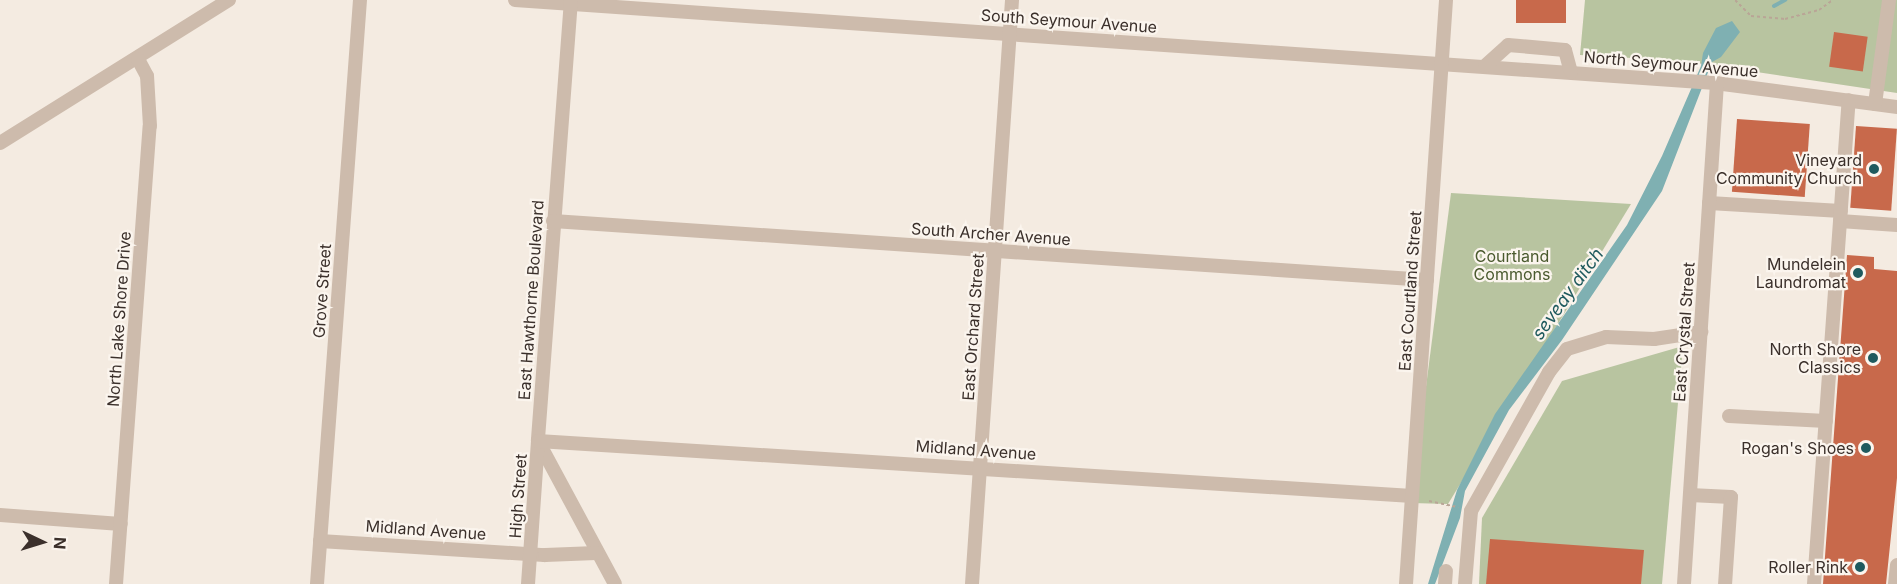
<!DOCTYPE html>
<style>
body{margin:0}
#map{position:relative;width:1897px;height:584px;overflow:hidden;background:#f4ebe1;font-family:Inter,sans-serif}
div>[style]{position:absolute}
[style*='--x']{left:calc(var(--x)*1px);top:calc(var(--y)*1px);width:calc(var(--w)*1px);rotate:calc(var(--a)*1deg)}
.green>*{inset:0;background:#b8c4a0}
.water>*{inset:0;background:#7fb0b2}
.stream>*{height:4px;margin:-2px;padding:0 2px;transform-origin:2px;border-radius:2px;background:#7fb0b2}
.building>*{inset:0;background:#c8694b;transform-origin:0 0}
.path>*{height:2px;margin-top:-1px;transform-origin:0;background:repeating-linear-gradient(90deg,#b9a596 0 3px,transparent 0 6px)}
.minor>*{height:14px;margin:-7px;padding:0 7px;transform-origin:7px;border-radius:7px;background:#cdbbac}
.dots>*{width:16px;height:16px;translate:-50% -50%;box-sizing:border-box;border:3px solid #fbf5ee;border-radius:50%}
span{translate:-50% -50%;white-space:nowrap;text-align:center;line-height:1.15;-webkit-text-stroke:4.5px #fbf5ee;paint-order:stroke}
.street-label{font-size:16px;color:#3b302b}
.poi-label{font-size:16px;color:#3b302b}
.right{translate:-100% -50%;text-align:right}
.park-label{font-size:16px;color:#4a5a2e}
.water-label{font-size:18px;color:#1f5a5e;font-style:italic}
.north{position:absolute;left:12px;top:512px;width:60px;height:60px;-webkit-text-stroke:4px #fbf5ee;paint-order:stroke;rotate:94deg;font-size:16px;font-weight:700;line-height:24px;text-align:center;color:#3b302b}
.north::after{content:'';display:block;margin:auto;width:21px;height:27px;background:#3b302b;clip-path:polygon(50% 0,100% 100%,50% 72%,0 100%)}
</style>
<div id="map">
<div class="green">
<div style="clip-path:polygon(1585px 0,1897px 0,1897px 93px,1683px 61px,1580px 55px)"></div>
<div style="clip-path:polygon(1451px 193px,1631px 204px,1448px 504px,1411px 503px)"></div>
<div style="clip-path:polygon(1683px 346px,1662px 584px,1479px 584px,1482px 518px,1562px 381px)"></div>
</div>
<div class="water">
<div style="clip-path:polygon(1732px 21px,1740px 32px,1721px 57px,1712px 62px,1662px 191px,1562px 340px,1509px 410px,1465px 491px,1460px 518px,1435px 584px,1428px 584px,1457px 490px,1495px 414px,1627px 225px,1662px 156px,1701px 66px,1703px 53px,1716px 28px)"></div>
</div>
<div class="stream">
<div style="--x:1774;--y:6;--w:13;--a:-29"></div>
</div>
<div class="building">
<div style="left:1516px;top:0;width:50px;height:23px"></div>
<div style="left:1834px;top:32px;width:34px;height:35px;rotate:8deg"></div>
<div style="left:1737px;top:119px;width:73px;height:73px;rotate:4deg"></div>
<div style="left:1856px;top:126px;width:41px;height:82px;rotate:4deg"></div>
<div style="clip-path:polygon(1847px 255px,1874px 257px,1874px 269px,1897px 271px,1897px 478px,1886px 584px,1823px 584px)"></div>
<div style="clip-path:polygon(1490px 539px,1644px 550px,1641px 584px,1486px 584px)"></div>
</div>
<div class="path">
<div style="--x:1735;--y:0;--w:23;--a:45"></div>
<div style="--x:1751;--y:16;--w:34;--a:5"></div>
<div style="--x:1785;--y:19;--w:35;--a:-15"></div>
<div style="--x:1819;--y:10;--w:17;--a:-36"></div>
<div style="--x:1429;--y:501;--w:30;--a:12"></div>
</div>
<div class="minor">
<div style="--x:515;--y:0;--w:1203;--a:3.96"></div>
<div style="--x:1715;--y:83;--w:184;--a:7.5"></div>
<div style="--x:571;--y:0;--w:442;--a:94.3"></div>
<div style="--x:538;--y:441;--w:162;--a:61.7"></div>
<div style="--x:1485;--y:66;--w:31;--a:-42"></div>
<div style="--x:1508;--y:45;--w:57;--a:5"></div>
<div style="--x:1565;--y:50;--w:23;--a:75"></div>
<div style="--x:1875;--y:104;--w:105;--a:-82.3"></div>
<div style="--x:0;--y:143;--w:270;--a:-32"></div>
<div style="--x:1709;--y:203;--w:132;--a:3.5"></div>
<div style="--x:553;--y:221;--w:876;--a:3.86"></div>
<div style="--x:1840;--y:221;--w:57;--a:4"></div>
<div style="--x:1729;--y:416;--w:97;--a:3"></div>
<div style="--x:1690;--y:495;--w:41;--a:2.8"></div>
<div style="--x:1731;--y:497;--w:87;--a:93.9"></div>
<div style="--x:0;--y:515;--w:121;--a:4.3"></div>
<div style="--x:320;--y:541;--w:225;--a:3.6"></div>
<div style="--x:545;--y:555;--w:51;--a:-2.2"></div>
<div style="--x:116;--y:584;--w:459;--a:-85.8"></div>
<div style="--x:150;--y:126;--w:50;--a:-93.4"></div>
<div style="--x:147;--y:76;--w:19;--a:-118"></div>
<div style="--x:317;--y:584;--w:586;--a:-85.79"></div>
<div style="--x:528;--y:584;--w:143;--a:-86"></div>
<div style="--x:538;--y:441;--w:876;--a:3.6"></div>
<div style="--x:972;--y:584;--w:585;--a:-86.08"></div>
<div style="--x:1406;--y:584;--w:585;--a:-86.08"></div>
<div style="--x:1445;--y:584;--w:13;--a:-86"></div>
<div style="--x:1465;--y:584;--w:73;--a:-85.3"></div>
<div style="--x:1471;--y:511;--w:159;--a:-60.7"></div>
<div style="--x:1549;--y:372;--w:29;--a:-52"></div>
<div style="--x:1567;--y:349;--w:41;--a:-17.1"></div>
<div style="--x:1606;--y:337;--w:48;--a:2.4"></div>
<div style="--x:1654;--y:339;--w:48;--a:-8.5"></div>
<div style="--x:1684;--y:584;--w:502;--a:-86.23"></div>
<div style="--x:1814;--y:584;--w:485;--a:-85.9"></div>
<div style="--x:1895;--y:584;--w:19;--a:-84"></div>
</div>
<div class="dots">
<div style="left:1874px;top:169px;background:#1f5a5e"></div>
<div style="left:1858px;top:273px;background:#1f5a5e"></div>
<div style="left:1873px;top:358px;background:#1f5a5e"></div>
<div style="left:1866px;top:448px;background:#1f5a5e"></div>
<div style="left:1860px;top:567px;background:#1f5a5e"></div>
</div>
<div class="street-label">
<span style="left:1069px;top:21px;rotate:4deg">South Seymour Avenue</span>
<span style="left:1671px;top:64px;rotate:5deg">North Seymour Avenue</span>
<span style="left:991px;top:234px;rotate:4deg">South Archer Avenue</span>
<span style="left:322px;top:291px;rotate:-86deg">Grove Street</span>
<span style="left:1410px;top:291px;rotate:-86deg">East Courtland Street</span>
<span style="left:531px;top:300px;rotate:-86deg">East Hawthorne Boulevard</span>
<span style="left:119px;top:319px;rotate:-86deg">North Lake Shore Drive</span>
<span style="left:973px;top:327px;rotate:-86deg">East Orchard Street</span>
<span style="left:1684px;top:332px;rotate:-86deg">East Crystal Street</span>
<span style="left:976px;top:450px;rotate:4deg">Midland Avenue</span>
<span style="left:518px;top:496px;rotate:-86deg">High Street</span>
<span style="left:426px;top:530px;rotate:4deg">Midland Avenue</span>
</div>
<div class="poi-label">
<span class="right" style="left:1862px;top:169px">Vineyard<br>Community Church</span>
<span class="right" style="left:1846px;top:273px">Mundelein<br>Laundromat</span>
<span class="right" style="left:1861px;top:358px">North Shore<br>Classics</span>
<span class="right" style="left:1854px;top:448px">Rogan's Shoes</span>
<span class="right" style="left:1848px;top:567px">Roller Rink</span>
</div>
<div class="park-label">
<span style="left:1512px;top:265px">Courtland<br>Commons</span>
</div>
<div class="water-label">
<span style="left:1568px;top:294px;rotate:-54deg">seveay ditch</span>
</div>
<div class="north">N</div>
</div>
